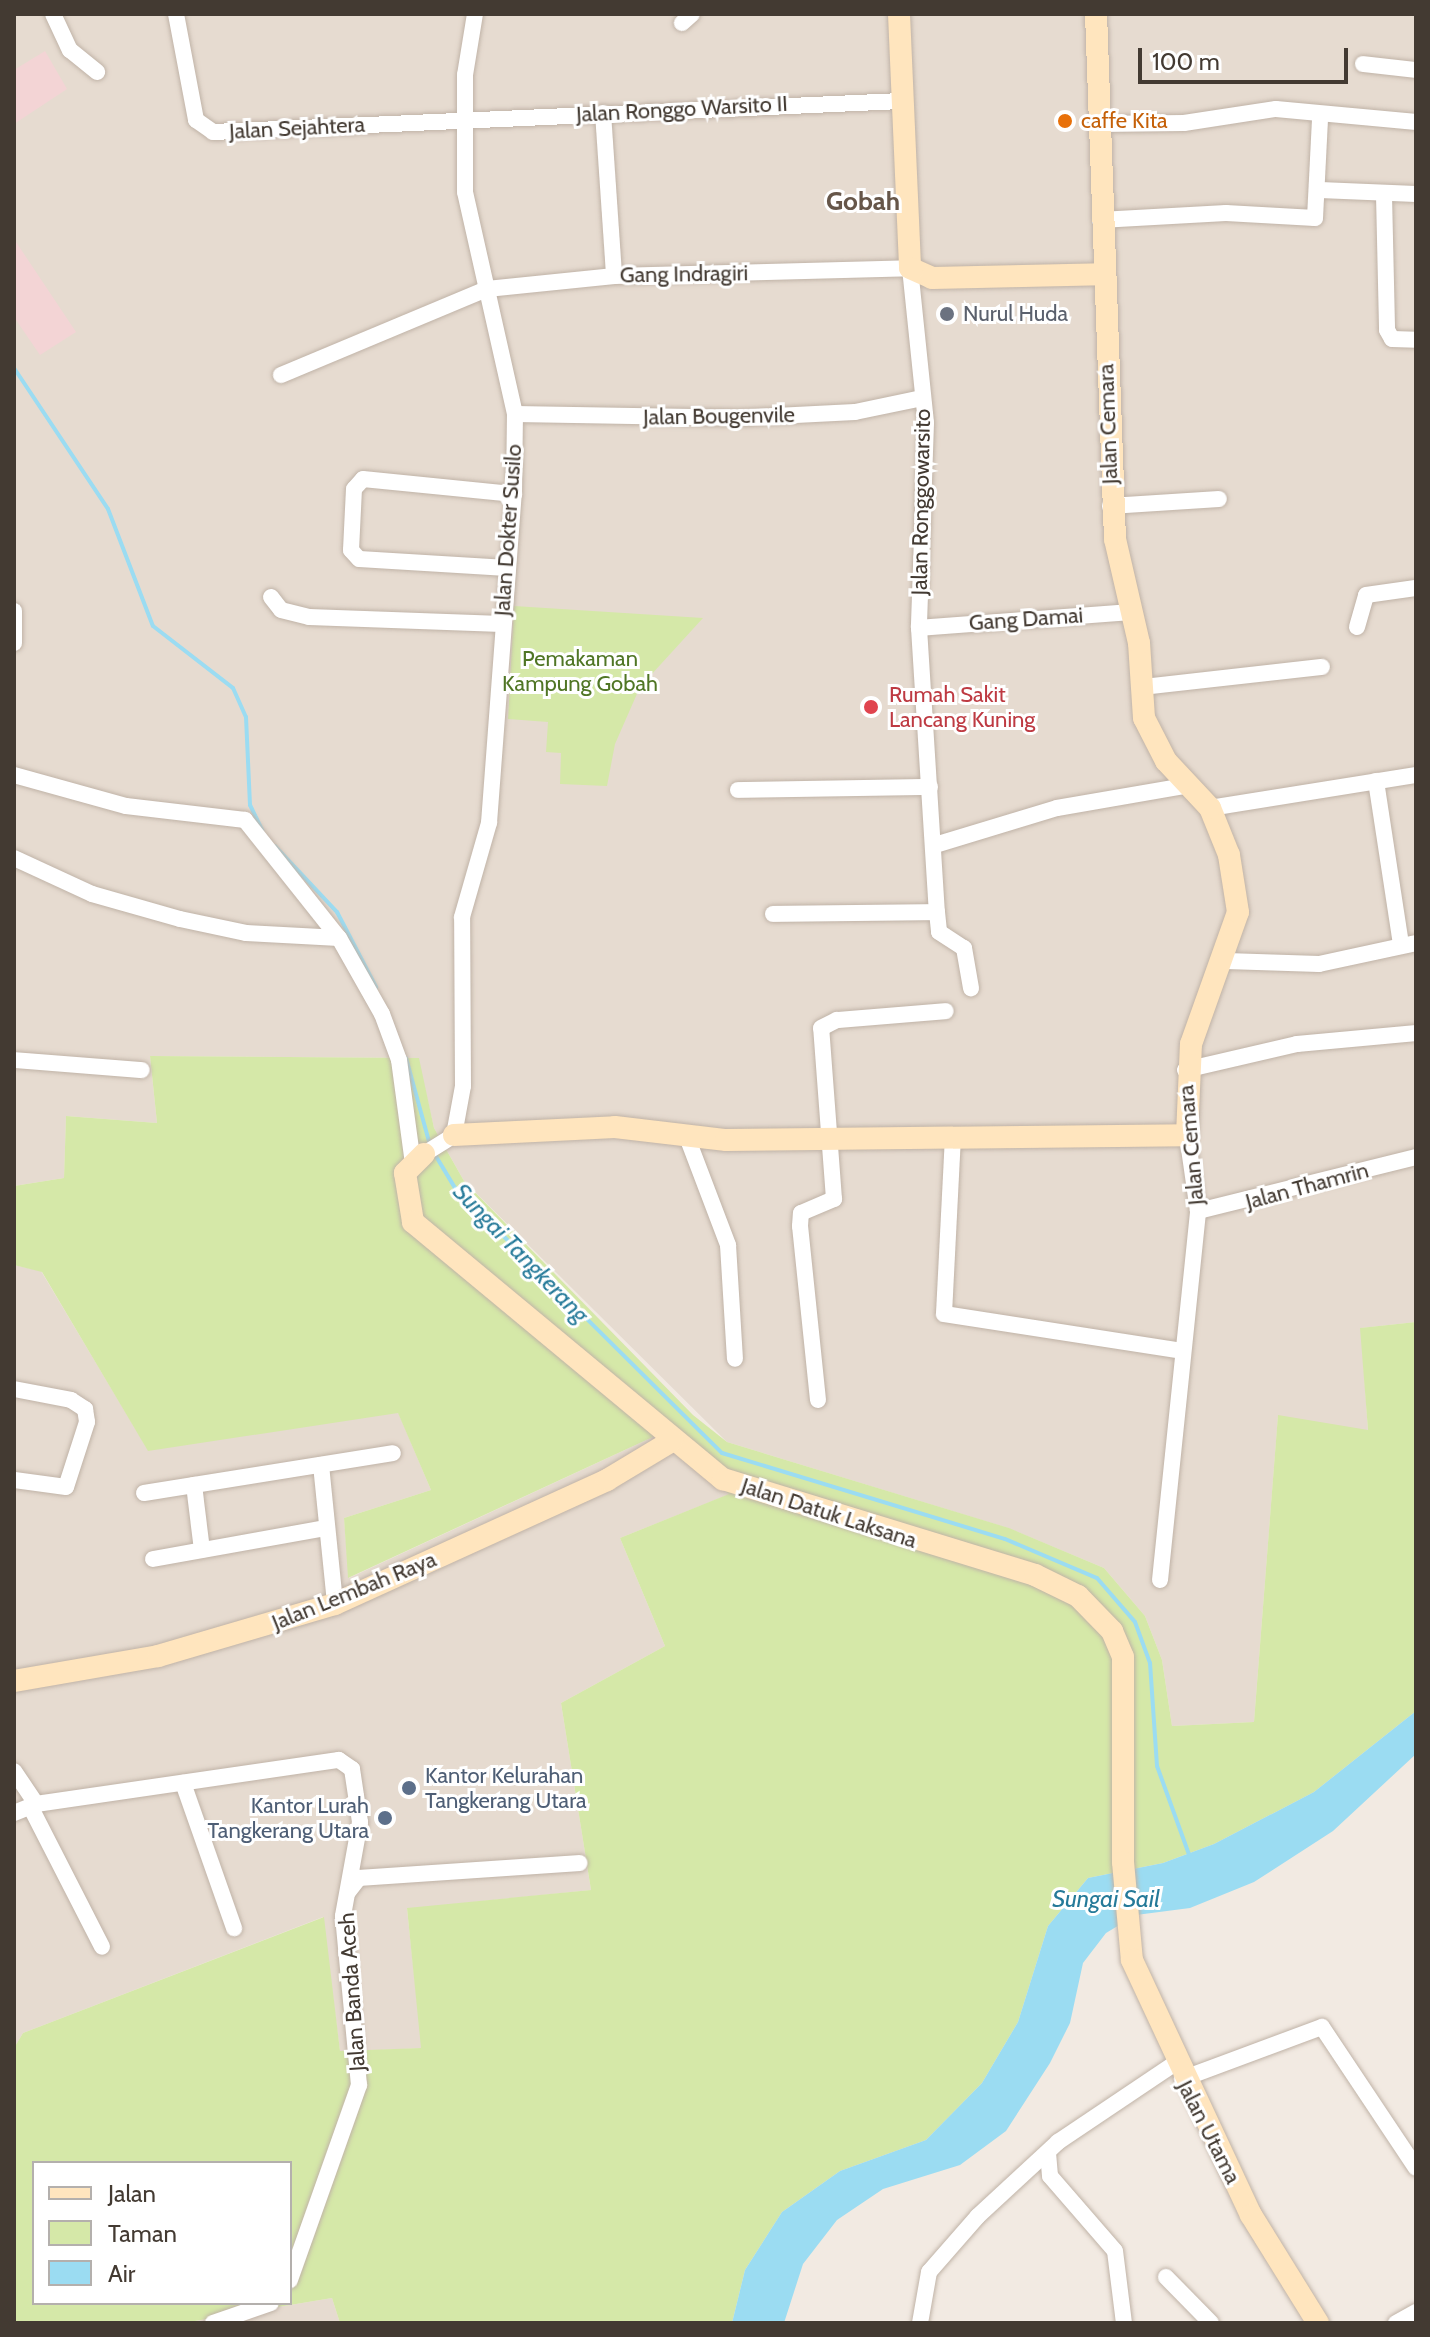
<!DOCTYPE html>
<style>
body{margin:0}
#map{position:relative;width:1430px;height:2337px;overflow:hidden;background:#f2eae2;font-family:Cabin,sans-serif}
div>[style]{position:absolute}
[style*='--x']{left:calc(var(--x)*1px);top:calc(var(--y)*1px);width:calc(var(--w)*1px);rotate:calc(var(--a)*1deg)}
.residential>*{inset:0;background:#e6dbd0}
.medical>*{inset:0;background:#f3d4d5}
.green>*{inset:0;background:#d5e8a8}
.water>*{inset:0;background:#9bdcf2}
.stream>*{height:4px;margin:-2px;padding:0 2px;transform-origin:2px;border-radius:2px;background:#9bdcf2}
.roads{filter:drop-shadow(0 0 2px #c0b3a7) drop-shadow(0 0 2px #c0b3a7)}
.street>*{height:16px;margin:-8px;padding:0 8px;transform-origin:8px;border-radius:8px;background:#fff}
.secondary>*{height:22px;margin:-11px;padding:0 11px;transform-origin:11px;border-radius:11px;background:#ffe5be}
.dots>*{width:22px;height:22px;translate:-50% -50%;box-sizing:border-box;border:4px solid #fff;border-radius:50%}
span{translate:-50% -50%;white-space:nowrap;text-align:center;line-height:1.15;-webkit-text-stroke:6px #fff;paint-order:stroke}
.street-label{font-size:22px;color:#433a32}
.food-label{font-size:22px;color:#c56008}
.left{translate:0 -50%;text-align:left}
.worship-label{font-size:22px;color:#5b616d}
.park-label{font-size:22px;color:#507625}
.health-label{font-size:22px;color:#be3a42}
.service-label{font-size:22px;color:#4e5e75}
.right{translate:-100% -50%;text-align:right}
.water-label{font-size:24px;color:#257a99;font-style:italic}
.quarter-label{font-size:26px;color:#665649;font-weight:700}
.frame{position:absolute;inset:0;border:16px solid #433a32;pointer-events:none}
.legend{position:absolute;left:32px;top:2161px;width:260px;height:144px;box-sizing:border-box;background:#fff;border:2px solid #b4b0ad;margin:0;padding:10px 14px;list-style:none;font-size:24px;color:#433a32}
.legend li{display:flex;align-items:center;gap:16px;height:40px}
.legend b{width:40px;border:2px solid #b4b0ad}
.scale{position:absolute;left:1138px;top:48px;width:210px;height:36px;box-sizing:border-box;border:4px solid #433a32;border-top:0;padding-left:10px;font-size:24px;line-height:28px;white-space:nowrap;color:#433a32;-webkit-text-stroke:6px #fff;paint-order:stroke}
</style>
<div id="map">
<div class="residential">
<div style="clip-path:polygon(14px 14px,1416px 14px,1416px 1322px,1361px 1328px,1368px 1431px,1278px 1416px,1254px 1722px,1172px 1726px,1162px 1660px,1145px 1616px,1104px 1568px,1008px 1528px,727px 1442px,464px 1181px,434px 1128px,418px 1058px,150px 1056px,157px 1123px,66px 1116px,64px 1178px,14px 1186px)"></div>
<div style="clip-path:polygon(14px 1265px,41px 1271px,148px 1450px,398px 1412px,431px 1490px,344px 1518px,349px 1578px,655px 1436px,730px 1494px,620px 1538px,665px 1646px,561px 1703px,591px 1890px,407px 1909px,422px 2048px,340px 2052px,323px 1917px,23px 2033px,14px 2048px)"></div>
<div style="clip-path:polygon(332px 2298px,340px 2323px,183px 2323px)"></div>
</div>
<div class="medical">
<div style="clip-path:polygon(45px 51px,67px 89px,14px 124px,14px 70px)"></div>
<div style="clip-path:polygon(14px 239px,76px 332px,40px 355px,14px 317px)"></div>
</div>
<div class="green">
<div style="clip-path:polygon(514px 606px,703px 618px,640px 687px,615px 744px,607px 786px,560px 784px,561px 753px,546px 752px,548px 722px,508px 719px)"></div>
<div style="clip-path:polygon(evenodd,150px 1056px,419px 1058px,434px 1128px,464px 1181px,693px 1415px,727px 1442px,1009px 1528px,1104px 1568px,1145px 1616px,1162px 1660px,1172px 1726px,1254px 1722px,1278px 1415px,1368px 1430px,1360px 1328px,1416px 1322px,1416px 1711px,1314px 1792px,1214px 1844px,1163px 1863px,1088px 1878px,1048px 1926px,1018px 2022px,982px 2083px,926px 2140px,840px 2171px,782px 2212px,745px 2270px,732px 2323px,340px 2323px,332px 2298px,183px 2323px,14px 2323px,14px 2048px,23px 2033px,324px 1917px,340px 2051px,421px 2048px,407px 1908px,591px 1890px,561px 1703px,665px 1646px,620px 1538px,729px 1494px,655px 1436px,348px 1578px,344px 1518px,431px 1490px,398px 1413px,148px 1451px,42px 1272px,14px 1265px,14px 1186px,64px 1178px,66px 1116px,157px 1123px,150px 1056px,34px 2163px,290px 2163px,290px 2303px,34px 2303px,34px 2163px)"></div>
</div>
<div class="water">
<div style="clip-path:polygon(1416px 1711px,1416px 1754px,1333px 1831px,1254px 1882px,1190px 1908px,1136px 1915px,1106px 1933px,1083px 1963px,1070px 2023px,1050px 2063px,1006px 2131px,960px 2165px,883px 2189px,837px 2220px,803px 2264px,784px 2323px,732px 2323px,745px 2270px,782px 2212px,840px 2171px,926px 2140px,982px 2083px,1018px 2022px,1048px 1926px,1088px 1878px,1163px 1863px,1214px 1844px,1314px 1792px)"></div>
</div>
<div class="stream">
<div style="--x:14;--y:368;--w:169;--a:56.3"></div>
<div style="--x:108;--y:509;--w:125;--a:69"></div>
<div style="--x:153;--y:626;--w:101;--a:37.8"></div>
<div style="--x:233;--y:688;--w:32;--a:66"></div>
<div style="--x:246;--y:717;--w:88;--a:87.4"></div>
<div style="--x:250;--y:805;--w:28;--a:64"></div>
<div style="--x:275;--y:846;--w:91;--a:46.8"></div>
<div style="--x:337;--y:912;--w:85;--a:62.5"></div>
<div style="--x:406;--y:1058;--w:90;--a:74.6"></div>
<div style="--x:434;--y:1153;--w:41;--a:59"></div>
<div style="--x:455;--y:1188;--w:376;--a:44.8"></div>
<div style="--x:722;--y:1453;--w:296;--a:16.9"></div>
<div style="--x:1005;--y:1539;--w:100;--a:23"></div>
<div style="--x:1097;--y:1578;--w:58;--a:49.2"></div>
<div style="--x:1135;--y:1622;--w:44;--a:69.9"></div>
<div style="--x:1150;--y:1663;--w:103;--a:86.1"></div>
<div style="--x:1157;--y:1766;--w:97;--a:70.1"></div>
</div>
<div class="roads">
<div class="street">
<div style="--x:53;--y:14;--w:40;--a:65"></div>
<div style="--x:70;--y:50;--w:35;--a:39"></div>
<div style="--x:176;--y:14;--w:108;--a:79.3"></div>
<div style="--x:196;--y:120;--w:21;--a:35"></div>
<div style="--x:213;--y:132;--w:689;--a:-2.58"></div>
<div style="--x:682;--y:23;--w:13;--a:-42"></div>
<div style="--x:1363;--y:64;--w:53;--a:6.5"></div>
<div style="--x:603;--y:113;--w:163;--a:86.1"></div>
<div style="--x:1097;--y:124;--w:87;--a:-0.7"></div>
<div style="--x:1184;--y:123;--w:93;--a:-8.7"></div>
<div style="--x:1276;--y:109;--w:141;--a:5.3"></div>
<div style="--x:1320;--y:190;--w:96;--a:2.4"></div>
<div style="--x:1384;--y:195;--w:135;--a:88.7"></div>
<div style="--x:1387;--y:330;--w:10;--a:61"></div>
<div style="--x:1392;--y:339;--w:24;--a:2"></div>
<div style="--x:1100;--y:220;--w:126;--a:-3.2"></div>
<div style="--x:1226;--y:213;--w:89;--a:3.2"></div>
<div style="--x:1315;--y:218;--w:100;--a:-87.1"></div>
<div style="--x:281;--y:375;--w:223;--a:-22.7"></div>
<div style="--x:487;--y:289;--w:128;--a:-5.8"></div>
<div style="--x:614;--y:276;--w:296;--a:-1.5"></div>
<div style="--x:910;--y:268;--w:156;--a:84.1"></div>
<div style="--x:926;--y:423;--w:205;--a:92"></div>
<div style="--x:919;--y:628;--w:285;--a:86.4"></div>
<div style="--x:937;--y:912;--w:20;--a:84"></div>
<div style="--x:939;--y:932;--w:30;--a:33"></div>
<div style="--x:964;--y:948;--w:41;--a:80.1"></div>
<div style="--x:515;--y:414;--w:221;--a:1"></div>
<div style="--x:736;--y:418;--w:119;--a:-2.9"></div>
<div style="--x:855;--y:412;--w:68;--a:-11.8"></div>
<div style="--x:1110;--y:506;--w:109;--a:-3.7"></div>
<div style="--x:507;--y:568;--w:148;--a:-176.5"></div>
<div style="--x:359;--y:559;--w:12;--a:-132"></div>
<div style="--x:351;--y:550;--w:61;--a:-87.2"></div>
<div style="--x:354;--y:489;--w:13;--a:-48"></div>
<div style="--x:363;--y:479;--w:152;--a:5.7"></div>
<div style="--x:271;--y:597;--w:16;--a:52"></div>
<div style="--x:281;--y:610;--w:29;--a:14"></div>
<div style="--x:309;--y:617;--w:193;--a:2.1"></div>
<div style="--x:14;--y:611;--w:32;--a:90"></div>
<div style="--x:1357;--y:627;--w:33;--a:-74"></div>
<div style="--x:1366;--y:595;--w:50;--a:-8"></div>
<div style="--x:919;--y:628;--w:215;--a:-4.3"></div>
<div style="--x:1143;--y:687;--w:180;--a:-6.4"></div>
<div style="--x:14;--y:775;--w:116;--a:15.5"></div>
<div style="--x:126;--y:806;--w:120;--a:6.7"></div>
<div style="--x:245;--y:820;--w:151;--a:51.5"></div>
<div style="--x:339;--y:938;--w:87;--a:60.5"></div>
<div style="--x:382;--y:1014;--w:49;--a:69.7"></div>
<div style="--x:399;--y:1060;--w:104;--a:82.3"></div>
<div style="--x:1376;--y:781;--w:166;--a:81.3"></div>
<div style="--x:738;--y:790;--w:192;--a:-0.9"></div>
<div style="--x:1210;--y:808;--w:209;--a:-9.1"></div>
<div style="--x:935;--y:845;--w:127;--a:-16.9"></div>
<div style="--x:1057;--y:808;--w:130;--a:-9.8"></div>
<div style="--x:14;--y:858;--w:86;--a:24.8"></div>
<div style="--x:92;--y:894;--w:91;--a:15.9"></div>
<div style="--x:180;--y:919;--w:67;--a:12"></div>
<div style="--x:246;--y:933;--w:93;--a:3.1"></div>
<div style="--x:773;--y:914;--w:164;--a:-0.7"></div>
<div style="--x:1226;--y:961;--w:93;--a:1.8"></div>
<div style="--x:1319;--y:964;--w:99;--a:-12.2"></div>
<div style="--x:14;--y:1060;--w:128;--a:4.5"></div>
<div style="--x:1185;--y:1070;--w:115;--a:-13.1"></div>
<div style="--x:1297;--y:1044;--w:120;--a:-5.3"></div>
<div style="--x:953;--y:1136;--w:178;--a:92.9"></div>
<div style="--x:944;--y:1314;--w:241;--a:8.8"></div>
<div style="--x:687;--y:1137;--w:116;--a:69.2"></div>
<div style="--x:728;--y:1245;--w:114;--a:86.5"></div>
<div style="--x:424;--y:1154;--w:36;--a:-32"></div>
<div style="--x:454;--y:1135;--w:50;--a:-79.6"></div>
<div style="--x:463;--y:1086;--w:169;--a:-90.3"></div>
<div style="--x:462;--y:917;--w:98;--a:-74"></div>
<div style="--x:489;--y:823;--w:330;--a:-85.7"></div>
<div style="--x:514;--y:494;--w:80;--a:-89.3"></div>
<div style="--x:515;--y:414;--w:228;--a:-102.7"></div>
<div style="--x:465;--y:192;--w:117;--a:-90"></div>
<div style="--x:465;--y:75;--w:62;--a:-80.7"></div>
<div style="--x:1198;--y:1211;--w:225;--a:-13.9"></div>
<div style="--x:14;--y:1389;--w:58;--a:10.9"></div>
<div style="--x:71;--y:1400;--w:17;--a:33"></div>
<div style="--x:85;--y:1409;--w:13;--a:81"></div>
<div style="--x:87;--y:1422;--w:68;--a:107.9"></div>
<div style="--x:66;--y:1487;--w:52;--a:-172.3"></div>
<div style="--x:818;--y:1400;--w:175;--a:-95.9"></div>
<div style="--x:800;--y:1226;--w:13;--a:-86"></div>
<div style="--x:801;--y:1213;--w:36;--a:-23"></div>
<div style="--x:834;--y:1199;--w:171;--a:-94.3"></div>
<div style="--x:821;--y:1028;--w:18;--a:-27"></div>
<div style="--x:837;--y:1020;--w:109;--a:-4.7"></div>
<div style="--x:321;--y:1465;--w:140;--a:84.2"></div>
<div style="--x:194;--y:1485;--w:65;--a:83"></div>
<div style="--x:144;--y:1493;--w:252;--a:-9.1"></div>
<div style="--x:153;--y:1559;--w:176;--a:-10.2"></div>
<div style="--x:1160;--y:1580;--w:371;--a:-84.1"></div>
<div style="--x:1198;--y:1211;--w:77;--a:-98.2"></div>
<div style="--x:14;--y:1771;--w:40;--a:56"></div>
<div style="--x:36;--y:1804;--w:306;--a:-8.3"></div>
<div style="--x:339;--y:1760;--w:16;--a:35"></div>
<div style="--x:352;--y:1769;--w:54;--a:81.4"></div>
<div style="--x:360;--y:1822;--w:96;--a:100.3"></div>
<div style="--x:343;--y:1916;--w:170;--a:84.6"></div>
<div style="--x:359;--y:2085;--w:207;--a:109.5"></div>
<div style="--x:183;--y:1783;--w:154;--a:70.6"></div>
<div style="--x:30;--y:1806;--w:158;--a:62.9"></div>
<div style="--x:14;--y:1813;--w:24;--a:-22"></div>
<div style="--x:348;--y:1892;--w:18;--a:-52"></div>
<div style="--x:359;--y:1878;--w:221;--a:-3.9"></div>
<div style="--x:1182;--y:2079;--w:149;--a:-20.4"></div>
<div style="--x:1322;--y:2027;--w:169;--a:56.3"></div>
<div style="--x:1048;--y:2153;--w:23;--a:85"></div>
<div style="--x:1050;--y:2176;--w:99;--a:49.1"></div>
<div style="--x:1115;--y:2251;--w:73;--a:82.9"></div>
<div style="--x:1166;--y:2277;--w:64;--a:45.6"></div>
<div style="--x:213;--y:2323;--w:61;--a:-19"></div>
<div style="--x:920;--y:2323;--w:52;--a:-80"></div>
<div style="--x:929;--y:2272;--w:74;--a:-48.8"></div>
<div style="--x:978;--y:2216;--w:109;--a:-42.8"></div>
<div style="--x:1058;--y:2142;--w:140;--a:-33.9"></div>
<div style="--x:1396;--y:2323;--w:23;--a:-29"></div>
</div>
<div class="secondary">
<div style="--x:899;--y:14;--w:254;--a:87.5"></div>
<div style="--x:910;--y:268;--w:24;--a:24"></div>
<div style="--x:932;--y:278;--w:170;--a:-1.3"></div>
<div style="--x:454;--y:1135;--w:161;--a:-2.8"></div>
<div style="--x:615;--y:1127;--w:112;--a:6.7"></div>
<div style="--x:726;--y:1140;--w:461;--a:-0.6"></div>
<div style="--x:1187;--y:1135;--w:91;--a:-87.5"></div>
<div style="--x:1191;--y:1044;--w:140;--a:-70.4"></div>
<div style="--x:1238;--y:912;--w:58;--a:-99"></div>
<div style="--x:1229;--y:855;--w:51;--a:-112"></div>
<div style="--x:1210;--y:808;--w:64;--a:-133.1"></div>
<div style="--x:1166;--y:761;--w:48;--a:-117.1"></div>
<div style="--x:1144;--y:718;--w:75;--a:-93.8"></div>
<div style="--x:1139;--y:643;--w:107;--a:-103"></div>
<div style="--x:1115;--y:539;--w:525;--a:-92.07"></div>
<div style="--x:424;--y:1154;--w:27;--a:135"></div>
<div style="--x:405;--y:1173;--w:50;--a:80.7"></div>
<div style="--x:413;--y:1222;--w:403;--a:39.7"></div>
<div style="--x:723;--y:1479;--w:326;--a:17.1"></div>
<div style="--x:1035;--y:1575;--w:48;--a:26"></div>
<div style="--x:1078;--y:1596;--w:49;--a:45.8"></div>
<div style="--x:1112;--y:1631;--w:28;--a:67"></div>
<div style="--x:1123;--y:1657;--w:205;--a:90"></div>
<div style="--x:1123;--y:1862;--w:98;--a:84.8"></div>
<div style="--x:1132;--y:1960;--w:281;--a:65"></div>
<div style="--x:1251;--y:2215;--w:127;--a:58.2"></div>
<div style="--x:14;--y:1681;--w:146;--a:-9.8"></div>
<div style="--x:158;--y:1656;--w:184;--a:-16.4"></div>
<div style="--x:335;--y:1604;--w:299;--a:-24.5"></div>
<div style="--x:607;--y:1480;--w:76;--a:-31"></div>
</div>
</div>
<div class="dots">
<div style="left:1065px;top:121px;background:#e8710a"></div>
<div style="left:947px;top:314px;background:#6b7280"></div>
<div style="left:871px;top:707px;background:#e0444e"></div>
<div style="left:409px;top:1788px;background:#5c6f8a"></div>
<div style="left:385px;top:1818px;background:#5c6f8a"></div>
</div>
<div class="street-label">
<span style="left:682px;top:109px;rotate:-3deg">Jalan Ronggo Warsito II</span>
<span style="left:297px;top:128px;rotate:-3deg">Jalan Sejahtera</span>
<span style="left:684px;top:274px;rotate:-1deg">Gang Indragiri</span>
<span style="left:719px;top:416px;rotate:-1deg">Jalan Bougenvile</span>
<span style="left:1108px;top:424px;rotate:-92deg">Jalan Cemara</span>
<span style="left:921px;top:502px;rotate:-89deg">Jalan Ronggowarsito</span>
<span style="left:508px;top:530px;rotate:-86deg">Jalan Dokter Susilo</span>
<span style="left:1026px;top:619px;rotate:-4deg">Gang Damai</span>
<span style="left:1191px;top:1145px;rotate:-95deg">Jalan Cemara</span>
<span style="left:1307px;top:1186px;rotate:-15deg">Jalan Thamrin</span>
<span style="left:829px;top:1513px;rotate:18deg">Jalan Datuk Laksana</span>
<span style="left:354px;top:1591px;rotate:-22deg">Jalan Lembah Raya</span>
<span style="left:352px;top:1992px;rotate:-94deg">Jalan Banda Aceh</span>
<span style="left:1209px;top:2132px;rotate:63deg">Jalan Utama</span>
</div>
<div class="food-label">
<span class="left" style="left:1081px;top:121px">caffe Kita</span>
</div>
<div class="worship-label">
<span class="left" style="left:963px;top:314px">Nurul Huda</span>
</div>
<div class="park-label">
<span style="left:580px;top:671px">Pemakaman<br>Kampung Gobah</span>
</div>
<div class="health-label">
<span class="left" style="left:889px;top:707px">Rumah Sakit<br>Lancang Kuning</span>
</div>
<div class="service-label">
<span class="left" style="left:425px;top:1788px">Kantor Kelurahan<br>Tangkerang Utara</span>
<span class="right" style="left:369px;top:1818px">Kantor Lurah<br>Tangkerang Utara</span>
</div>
<div class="water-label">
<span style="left:521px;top:1253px;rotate:46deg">Sungai Tangkerang</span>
<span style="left:1106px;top:1899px">Sungai Sail</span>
</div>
<div class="quarter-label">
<span style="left:863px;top:202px">Gobah</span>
</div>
<div class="frame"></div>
<ul class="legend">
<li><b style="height:10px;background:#ffe5be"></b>Jalan</li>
<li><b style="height:22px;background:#d5e8a8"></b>Taman</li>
<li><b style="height:22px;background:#9bdcf2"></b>Air</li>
</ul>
<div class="scale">100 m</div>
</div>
